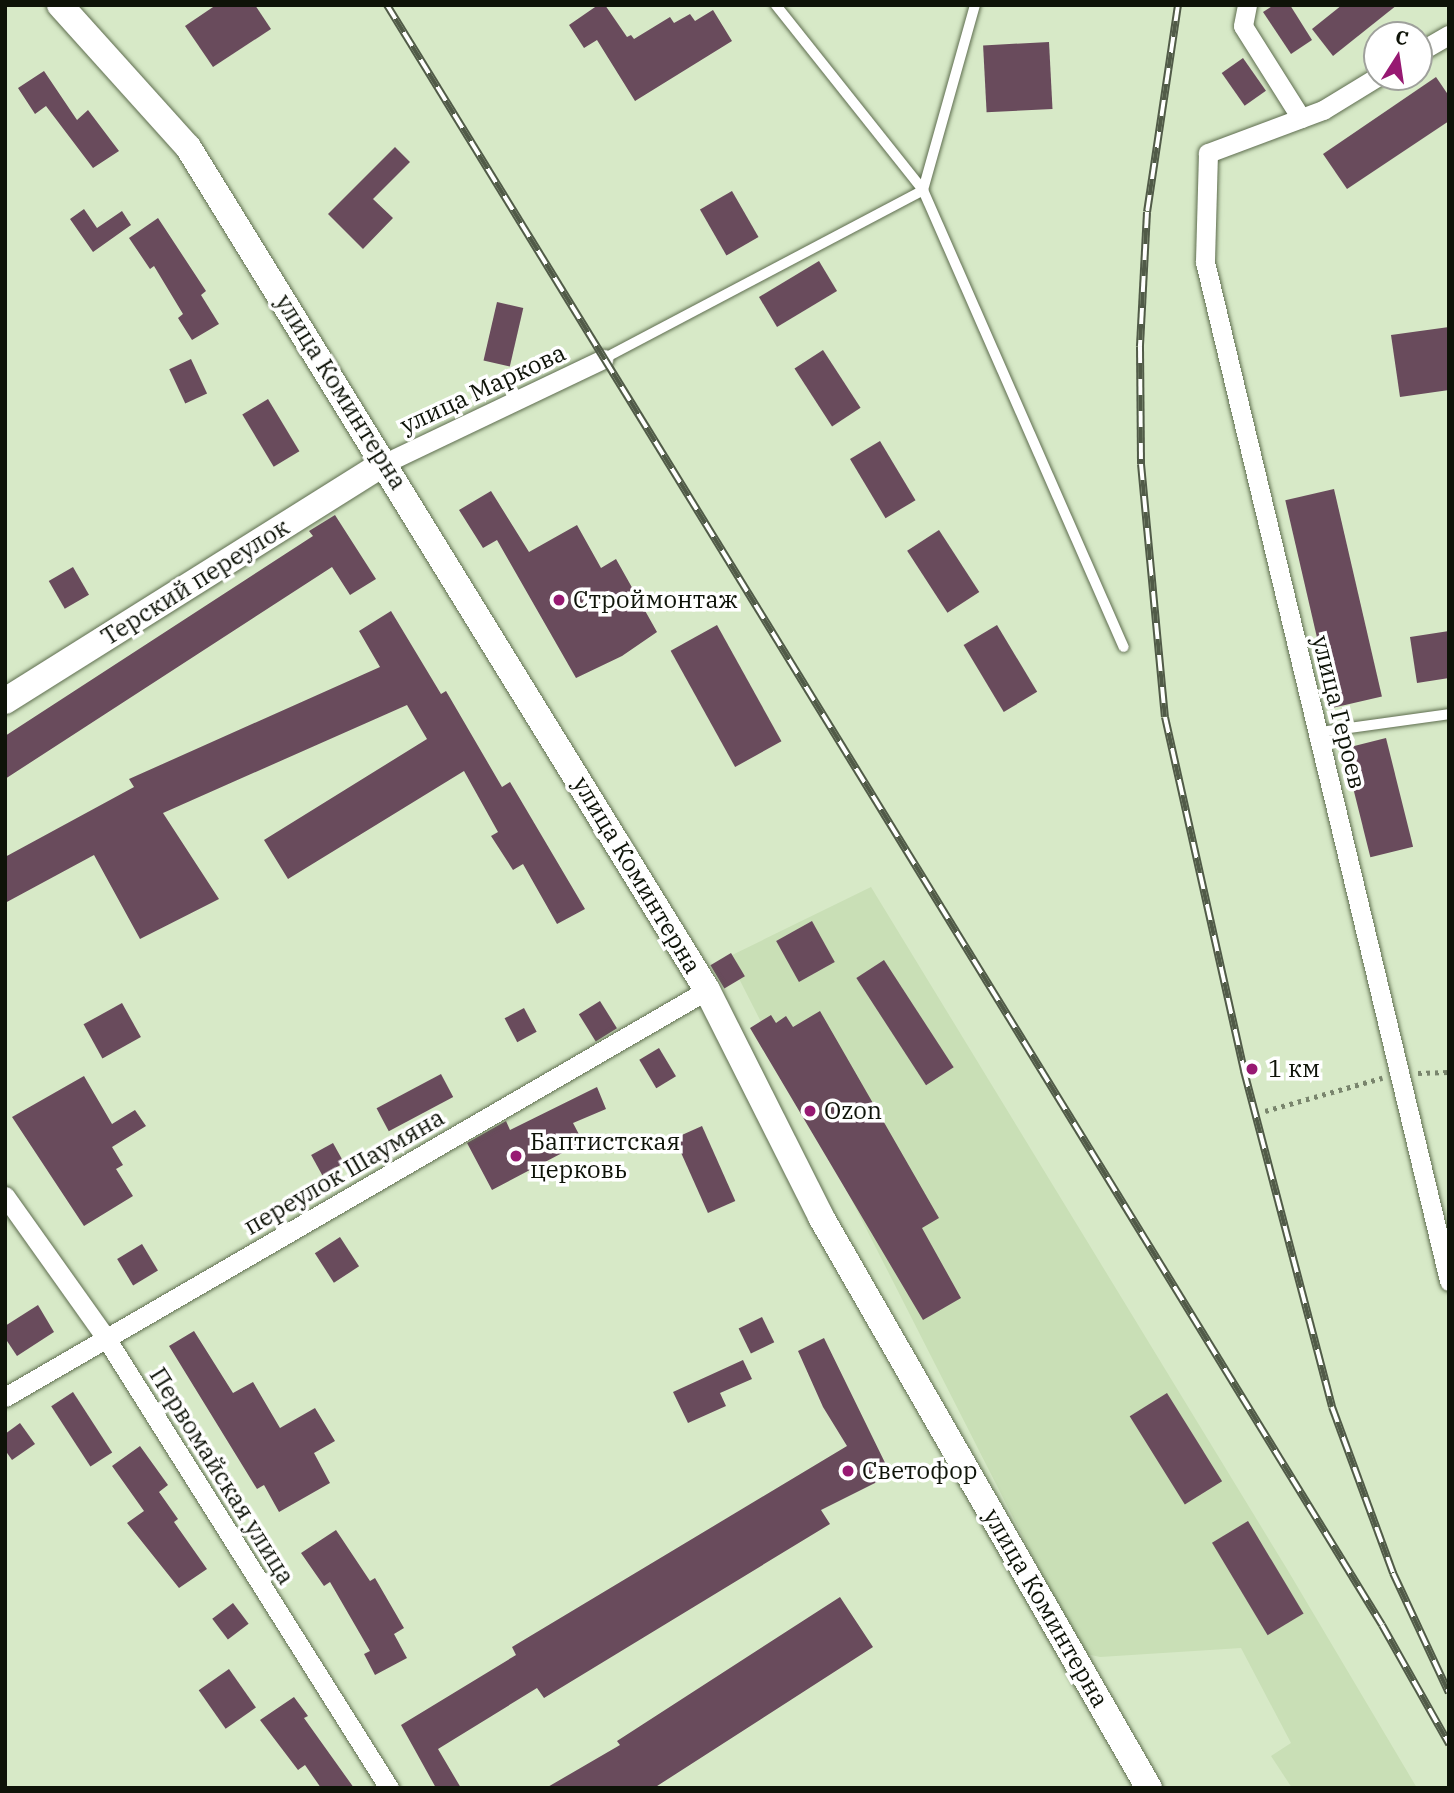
<!DOCTYPE html>
<meta charset="utf-8">
<style>
body{margin:0}
#map{position:relative;width:1454px;height:1793px;overflow:hidden;background:#d7e9c7;font-family:"IBM Plex Serif",serif}
div>[style]{position:absolute}
[style*='--x']{left:calc(var(--x)*1px);top:calc(var(--y)*1px);width:calc(var(--w)*1px);rotate:calc(var(--a)*1deg)}
.built>*{inset:0;background:#c9dfb6}
.building>*{inset:0;background:#694b5c;transform-origin:0 0}
.path>*{height:4.5px;margin-top:-2.25px;transform-origin:0;background:repeating-linear-gradient(90deg,#79856d 0 3.5px,transparent 0 8.5px)}
.roads{filter:drop-shadow(0 0 2px #5e6d4f) drop-shadow(0 0 2px #5e6d4f)}
.lane>*{height:10px;margin:-5px;padding:0 5px;transform-origin:5px;border-radius:5px;background:#fff}
.street>*{height:19px;margin:-9.5px;padding:0 9.5px;transform-origin:9.5px;border-radius:9.5px;background:#fff}
.secondary>*{height:26px;margin:-13px;padding:0 13px;transform-origin:13px;border-radius:13px;background:#fff}
.rail>*{height:8px;margin-top:-4px;transform-origin:0;background:repeating-linear-gradient(90deg,#fff 0 16px,#515b48 0 32px);box-sizing:border-box;border-block:2px solid #515b48}
.dots>*{width:19px;height:19px;translate:-50% -50%;box-sizing:border-box;border:4px solid #fff;border-radius:50%}
span{translate:-50% -50%;white-space:nowrap;text-align:center;line-height:1.15;-webkit-text-stroke:7px #fff;paint-order:stroke}
.street-label{font-size:24px;color:#0e1308}
.poi-label{font-size:24px;color:#0e1308}
.left{translate:0 -50%;text-align:left}
.frame{position:absolute;inset:0;border:7px solid #0e1308;pointer-events:none}
.north{position:absolute;left:1363px;top:21px;width:70px;height:70px;box-sizing:border-box;background:#fff;border:2px solid #9fa19c;border-radius:50%;rotate:12deg;font-size:19px;font-weight:700;line-height:28px;text-align:center;color:#0e1308}
.north::after{content:'';display:block;margin:auto;width:24px;height:32px;background:#971972;clip-path:polygon(50% 0,100% 100%,50% 72%,0 100%)}
</style>
<div id="map">
<div class="built">
<div style="clip-path:polygon(871px 887px,1287px 1569px,1417px 1788px,1292px 1788px,1271px 1756px,1291px 1743px,1241px 1648px,1100px 1657px,1082px 1653px,728px 957px)"></div>
</div>
<div class="building">
<div style="clip-path:polygon(216px 5px,255px 5px,271px 29px,213px 67px,185px 26px)"></div>
<div style="clip-path:polygon(598px 5px,605px 5px,627px 37px,631px 35px,634px 39px,670px 17px,674px 23px,690px 14px,695px 21px,713px 10px,732px 41px,635px 101px,597px 40px,584px 48px,569px 25px)"></div>
<div style="clip-path:polygon(1274px 5px,1290px 5px,1312px 40px,1291px 54px,1263px 12px)"></div>
<div style="clip-path:polygon(1342px 5px,1397px 5px,1333px 56px,1312px 29px)"></div>
<div style="left:1049px;top:42px;width:67px;height:66px;rotate:87deg"></div>
<div style="left:1243px;top:58px;width:40px;height:26px;rotate:55deg"></div>
<div style="clip-path:polygon(44px 71px,77px 120px,88px 110px,119px 151px,93px 168px,46px 106px,35px 114px,18px 88px)"></div>
<div style="clip-path:polygon(1436px 77px,1449px 96px,1449px 121px,1347px 189px,1323px 154px)"></div>
<div style="clip-path:polygon(395px 147px,410px 162px,373px 199px,393px 218px,363px 249px,328px 214px)"></div>
<div style="left:732px;top:191px;width:53px;height:37px;rotate:60deg"></div>
<div style="clip-path:polygon(84px 209px,97px 228px,122px 211px,131px 225px,93px 252px,70px 219px)"></div>
<div style="clip-path:polygon(158px 218px,206px 291px,201px 295px,219px 324px,192px 340px,178px 318px,183px 314px,154px 266px,150px 269px,129px 238px)"></div>
<div style="left:819px;top:261px;width:35px;height:70px;rotate:59deg"></div>
<div style="left:497px;top:302px;width:27px;height:60px;rotate:13deg"></div>
<div style="clip-path:polygon(1449px 327px,1449px 390px,1400px 397px,1391px 335px)"></div>
<div style="left:823px;top:350px;width:69px;height:34px;rotate:57deg"></div>
<div style="left:191px;top:359px;width:38px;height:24px;rotate:65deg"></div>
<div style="left:268px;top:399px;width:61px;height:30px;rotate:59deg"></div>
<div style="left:880px;top:441px;width:69px;height:35px;rotate:59deg"></div>
<div style="left:1334px;top:489px;width:213px;height:50px;rotate:77deg"></div>
<div style="clip-path:polygon(491px 491px,529px 552px,577px 525px,601px 568px,616px 559px,657px 632px,622px 656px,576px 678px,497px 540px,483px 548px,459px 510px)"></div>
<div style="clip-path:polygon(335px 515px,376px 579px,350px 595px,332px 567px,5px 779px,5px 736px,313px 536px,309px 531px)"></div>
<div style="left:939px;top:530px;width:74px;height:38px;rotate:57deg"></div>
<div style="left:73px;top:567px;width:32px;height:28px;rotate:60deg"></div>
<div style="clip-path:polygon(391px 611px,441px 694px,446px 691px,502px 787px,510px 782px,585px 909px,557px 924px,523px 864px,513px 870px,491px 836px,498px 832px,464px 771px,288px 879px,264px 840px,427px 739px,407px 705px,163px 813px,219px 899px,140px 939px,94px 855px,5px 903px,5px 857px,134px 787px,129px 779px,380px 667px,359px 631px)"></div>
<div style="left:717px;top:625px;width:133px;height:53px;rotate:61deg"></div>
<div style="left:997px;top:625px;width:78px;height:39px;rotate:59deg"></div>
<div style="clip-path:polygon(1449px 631px,1449px 678px,1417px 683px,1410px 637px)"></div>
<div style="left:1386px;top:738px;width:112px;height:44px;rotate:76deg"></div>
<div style="left:812px;top:921px;width:47px;height:41px;rotate:61deg"></div>
<div style="left:731px;top:953px;width:27px;height:24px;rotate:59deg"></div>
<div style="left:884px;top:960px;width:128px;height:33px;rotate:57deg"></div>
<div style="left:600px;top:1001px;width:32px;height:25px;rotate:58deg"></div>
<div style="left:122px;top:1003px;width:39px;height:44px;rotate:61deg"></div>
<div style="left:524px;top:1008px;width:27px;height:22px;rotate:62deg"></div>
<div style="clip-path:polygon(820px 1011px,939px 1218px,922px 1228px,961px 1298px,923px 1320px,750px 1028px,771px 1015px,776px 1023px,786px 1016px,793px 1027px)"></div>
<div style="left:659px;top:1048px;width:33px;height:23px;rotate:59deg"></div>
<div style="left:441px;top:1074px;width:26px;height:73px;rotate:62deg"></div>
<div style="clip-path:polygon(84px 1076px,112px 1124px,135px 1110px,146px 1126px,112px 1147px,123px 1165px,116px 1169px,133px 1196px,84px 1226px,12px 1117px)"></div>
<div style="clip-path:polygon(597px 1087px,606px 1109px,573px 1123px,583px 1142px,492px 1190px,467px 1143px,506px 1121px,510px 1130px)"></div>
<div style="left:702px;top:1126px;width:82px;height:30px;rotate:66deg"></div>
<div style="left:333px;top:1143px;width:23px;height:25px;rotate:61deg"></div>
<div style="left:340px;top:1237px;width:35px;height:30px;rotate:57deg"></div>
<div style="left:142px;top:1244px;width:31px;height:29px;rotate:59deg"></div>
<div style="clip-path:polygon(38px 1305px,54px 1332px,17px 1356px,5px 1338px,5px 1326px)"></div>
<div style="left:762px;top:1317px;width:28px;height:26px;rotate:64deg"></div>
<div style="clip-path:polygon(194px 1331px,233px 1393px,253px 1382px,280px 1428px,315px 1408px,335px 1441px,314px 1453px,330px 1483px,279px 1512px,264px 1485px,257px 1489px,169px 1346px)"></div>
<div style="clip-path:polygon(824px 1338px,891px 1475px,821px 1510px,830px 1524px,544px 1698px,537px 1688px,438px 1749px,461px 1788px,436px 1788px,401px 1725px,516px 1655px,512px 1647px,847px 1446px,823px 1407px,798px 1351px)"></div>
<div style="clip-path:polygon(743px 1360px,752px 1379px,720px 1393px,726px 1406px,688px 1423px,673px 1392px)"></div>
<div style="left:73px;top:1392px;width:72px;height:26px;rotate:57deg"></div>
<div style="left:1167px;top:1393px;width:104px;height:44px;rotate:58deg"></div>
<div style="clip-path:polygon(20px 1423px,35px 1444px,12px 1460px,5px 1450px,5px 1434px)"></div>
<div style="clip-path:polygon(140px 1446px,168px 1485px,159px 1492px,178px 1519px,174px 1522px,207px 1569px,179px 1588px,127px 1523px,144px 1511px,112px 1466px)"></div>
<div style="left:1248px;top:1521px;width:108px;height:42px;rotate:59deg"></div>
<div style="clip-path:polygon(336px 1530px,370px 1581px,375px 1578px,404px 1628px,394px 1634px,407px 1658px,375px 1675px,364px 1654px,370px 1651px,330px 1582px,324px 1586px,301px 1553px)"></div>
<div style="clip-path:polygon(840px 1597px,873px 1647px,654px 1788px,546px 1788px,620px 1745px,617px 1741px)"></div>
<div style="left:233px;top:1603px;width:26px;height:26px;rotate:53deg"></div>
<div style="left:229px;top:1669px;width:47px;height:37px;rotate:55deg"></div>
<div style="clip-path:polygon(294px 1697px,308px 1716px,304px 1718px,354px 1788px,321px 1788px,305px 1765px,298px 1770px,260px 1720px)"></div>
</div>
<div class="path">
<div style="--x:1418;--y:1073;--w:31;--a:-2"></div>
<div style="--x:1265;--y:1111;--w:122;--a:-15.8"></div>
</div>
<div class="roads">
<div class="lane">
<div style="--x:975;--y:5;--w:192;--a:105.7"></div>
<div style="--x:923;--y:190;--w:499;--a:66.3"></div>
<div style="--x:603;--y:359;--w:362;--a:-27.8"></div>
<div style="--x:923;--y:190;--w:236;--a:-128.5"></div>
<div style="--x:1320;--y:732;--w:130;--a:-7.9"></div>
</div>
<div class="street">
<div style="--x:1247;--y:5;--w:21;--a:101"></div>
<div style="--x:1243;--y:26;--w:109;--a:57.8"></div>
<div style="--x:1419;--y:52;--w:34;--a:-30"></div>
<div style="--x:1377;--y:77;--w:63;--a:148.6"></div>
<div style="--x:1323;--y:110;--w:123;--a:159.5"></div>
<div style="--x:1208;--y:153;--w:109;--a:91.6"></div>
<div style="--x:1205;--y:262;--w:1048;--a:76.53"></div>
<div style="--x:385;--y:463;--w:242;--a:-25.5"></div>
<div style="--x:5;--y:1196;--w:174;--a:54.6"></div>
<div style="--x:106;--y:1338;--w:532;--a:57.83"></div>
<div style="--x:5;--y:1397;--w:811;--a:-30.1"></div>
</div>
<div class="secondary">
<div style="--x:60;--y:5;--w:191;--a:48"></div>
<div style="--x:188;--y:147;--w:990;--a:58.38"></div>
<div style="--x:707;--y:990;--w:254;--a:63.3"></div>
<div style="--x:821;--y:1217;--w:659;--a:60.13"></div>
<div style="--x:5;--y:701;--w:448;--a:-32.1"></div>
</div>
</div>
<div class="rail">
<div style="--x:387;--y:5;--w:1901;--a:58.44"></div>
<div style="--x:1382;--y:1625;--w:137;--a:60.6"></div>
<div style="--x:1178;--y:5;--w:209;--a:98.5"></div>
<div style="--x:1147;--y:212;--w:135;--a:93"></div>
<div style="--x:1140;--y:347;--w:117;--a:89.5"></div>
<div style="--x:1141;--y:464;--w:254;--a:84.6"></div>
<div style="--x:1165;--y:717;--w:363;--a:77.4"></div>
<div style="--x:1244;--y:1071;--w:347;--a:75.3"></div>
<div style="--x:1332;--y:1407;--w:177;--a:69.8"></div>
<div style="--x:1393;--y:1573;--w:132;--a:65"></div>
</div>
<div class="dots">
<div style="left:559px;top:600px;background:#971972"></div>
<div style="left:1252px;top:1069px;background:#971972"></div>
<div style="left:810px;top:1111px;background:#971972"></div>
<div style="left:516px;top:1156px;background:#971972"></div>
<div style="left:848px;top:1471px;background:#971972"></div>
</div>
<div class="street-label">
<span style="left:483px;top:389px;rotate:-25deg">улица Маркова</span>
<span style="left:341px;top:392px;rotate:58deg">улица Коминтерна</span>
<span style="left:195px;top:582px;rotate:-32deg">Терский переулок</span>
<span style="left:1339px;top:712px;rotate:76deg">улица Героев</span>
<span style="left:637px;top:875px;rotate:59deg">улица Коминтерна</span>
<span style="left:344px;top:1172px;rotate:-30deg">переулок Шаумяна</span>
<span style="left:222px;top:1476px;rotate:58deg">Первомайская улица</span>
<span style="left:1046px;top:1608px;rotate:60deg">улица Коминтерна</span>
</div>
<div class="poi-label">
<span class="left" style="left:573px;top:600px">Строймонтаж</span>
<span class="left" style="left:1268px;top:1069px">1 км</span>
<span class="left" style="left:824px;top:1111px">Ozon</span>
<span class="left" style="left:530px;top:1156px">Баптистская<br>церковь</span>
<span class="left" style="left:862px;top:1471px">Светофор</span>
</div>
<div class="frame"></div>
<div class="north">С</div>
</div>
